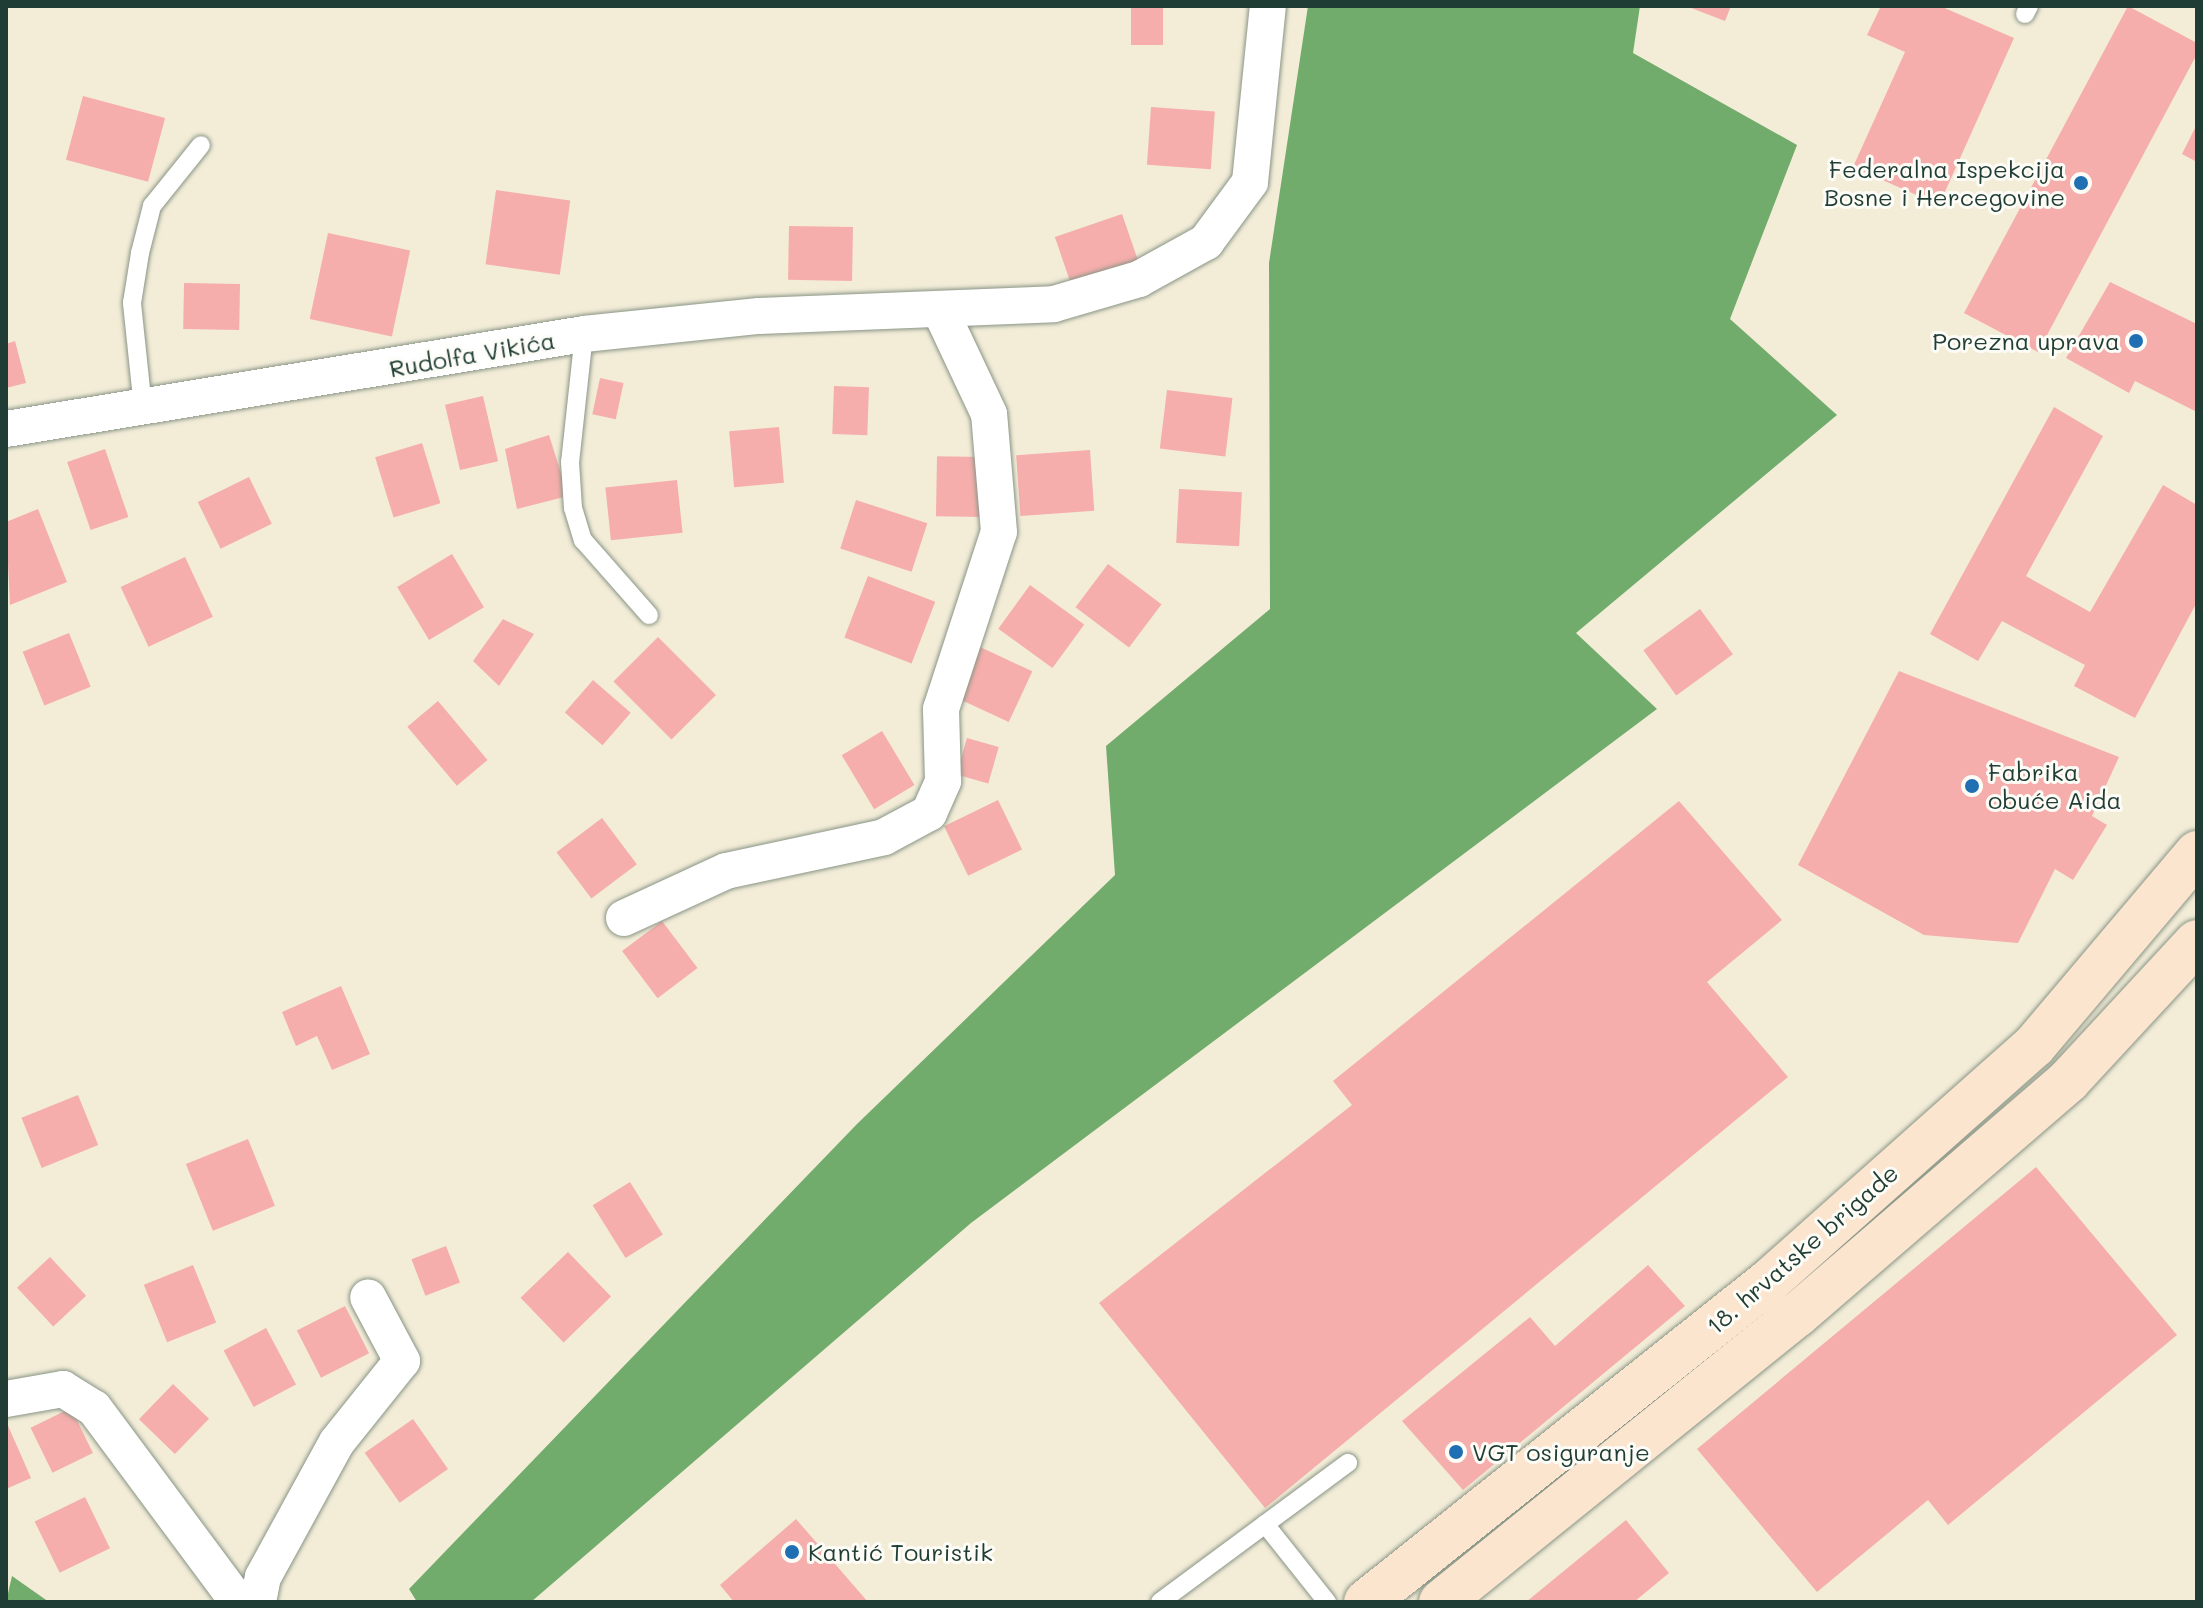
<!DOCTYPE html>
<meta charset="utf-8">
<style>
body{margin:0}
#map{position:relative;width:2203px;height:1608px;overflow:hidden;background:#f3edd8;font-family:Mali,sans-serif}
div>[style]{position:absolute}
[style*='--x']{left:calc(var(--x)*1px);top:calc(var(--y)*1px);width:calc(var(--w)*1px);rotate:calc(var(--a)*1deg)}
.forest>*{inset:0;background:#72ac6c}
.building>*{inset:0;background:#f5aeac;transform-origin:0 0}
.roads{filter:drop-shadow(0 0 2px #899586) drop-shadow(0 0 2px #899586)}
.lane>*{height:18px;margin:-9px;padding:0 9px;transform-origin:9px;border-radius:9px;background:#fff}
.street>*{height:36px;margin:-18px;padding:0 18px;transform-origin:18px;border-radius:18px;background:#fff}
.secondary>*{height:44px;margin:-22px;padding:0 22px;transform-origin:22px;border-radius:22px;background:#fbe5cf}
.dots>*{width:22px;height:22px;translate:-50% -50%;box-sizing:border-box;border:4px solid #fdfcf7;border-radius:50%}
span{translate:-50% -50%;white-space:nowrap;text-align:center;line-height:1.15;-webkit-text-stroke:6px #fdfcf7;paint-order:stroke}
.poi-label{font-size:24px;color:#1f3d34}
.right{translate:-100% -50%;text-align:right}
.left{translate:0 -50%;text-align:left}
.street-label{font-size:24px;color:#1f3d34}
.frame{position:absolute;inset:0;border:8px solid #1f3d34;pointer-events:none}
</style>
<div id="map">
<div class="forest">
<div style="clip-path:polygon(1308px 6px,1640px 6px,1633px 53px,1797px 145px,1730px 319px,1837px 415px,1576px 633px,1657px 709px,971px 1223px,531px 1602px,417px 1602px,409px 1589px,857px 1124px,1115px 875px,1106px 746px,1270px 609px,1269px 263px)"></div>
<div style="clip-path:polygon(12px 1576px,49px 1602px,6px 1602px)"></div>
</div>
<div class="building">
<div style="left:1131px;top:6px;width:32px;height:39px"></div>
<div style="clip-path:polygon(1686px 6px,1731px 6px,1725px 21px)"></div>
<div style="clip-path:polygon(1881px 6px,1940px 6px,2014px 38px,1939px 205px,1853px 167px,1905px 52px,1867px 35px)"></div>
<div style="clip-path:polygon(2128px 6px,2197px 43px,2197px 54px,2038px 352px,1964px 313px)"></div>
<div style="left:83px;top:96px;width:85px;height:66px;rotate:15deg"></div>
<div style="left:1151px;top:107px;width:64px;height:58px;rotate:4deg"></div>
<div style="clip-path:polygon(2197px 124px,2197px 162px,2182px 154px)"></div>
<div style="left:496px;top:190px;width:75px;height:75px;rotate:8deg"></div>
<div style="left:1122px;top:214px;width:50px;height:71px;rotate:71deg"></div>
<div style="left:853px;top:227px;width:54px;height:64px;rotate:91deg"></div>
<div style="left:328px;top:233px;width:84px;height:88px;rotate:12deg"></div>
<div style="clip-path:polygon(2110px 282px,2197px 324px,2197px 412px,2135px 381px,2129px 393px,2066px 358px)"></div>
<div style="left:240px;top:284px;width:46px;height:56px;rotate:91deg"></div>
<div style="clip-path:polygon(15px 341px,26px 383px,6px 388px,6px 344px)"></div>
<div style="left:600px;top:378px;width:24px;height:37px;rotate:12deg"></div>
<div style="left:834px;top:386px;width:35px;height:48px;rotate:2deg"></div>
<div style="left:1167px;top:390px;width:66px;height:59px;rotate:7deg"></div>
<div style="left:483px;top:396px;width:67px;height:39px;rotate:77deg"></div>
<div style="clip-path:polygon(2054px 407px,2103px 436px,2026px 576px,2090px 612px,2163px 485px,2197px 505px,2197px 602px,2135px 718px,2074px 686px,2085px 665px,2002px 621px,1978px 661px,1930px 634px)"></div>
<div style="left:779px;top:427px;width:56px;height:50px;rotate:85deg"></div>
<div style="clip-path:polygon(549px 435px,568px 496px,517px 509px,505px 449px)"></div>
<div style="left:422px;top:443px;width:63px;height:49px;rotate:73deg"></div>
<div style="left:105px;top:449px;width:72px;height:40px;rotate:71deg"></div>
<div style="left:1090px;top:450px;width:61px;height:74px;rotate:86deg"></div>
<div style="left:984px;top:457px;width:60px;height:47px;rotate:91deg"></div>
<div style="left:249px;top:477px;width:52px;height:57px;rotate:64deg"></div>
<div style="left:677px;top:480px;width:53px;height:72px;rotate:84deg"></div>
<div style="left:1179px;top:489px;width:63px;height:54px;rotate:3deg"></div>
<div style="left:856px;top:500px;width:75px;height:51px;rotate:18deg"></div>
<div style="clip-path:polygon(38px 509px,67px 582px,10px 605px,6px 522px)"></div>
<div style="left:452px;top:554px;width:62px;height:64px;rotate:59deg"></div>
<div style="left:185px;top:557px;width:66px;height:71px;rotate:65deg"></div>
<div style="left:1108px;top:564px;width:67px;height:54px;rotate:37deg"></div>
<div style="left:868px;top:576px;width:72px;height:66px;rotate:21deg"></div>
<div style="left:1030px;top:585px;width:67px;height:54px;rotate:36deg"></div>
<div style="left:1700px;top:609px;width:56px;height:70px;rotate:54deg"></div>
<div style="clip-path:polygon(503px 619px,534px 634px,499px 686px,473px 661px)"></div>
<div style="left:69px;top:633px;width:58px;height:50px;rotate:68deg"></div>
<div style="left:658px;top:637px;width:82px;height:63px;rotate:45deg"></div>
<div style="left:978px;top:646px;width:60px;height:56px;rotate:25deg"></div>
<div style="clip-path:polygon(1899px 671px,2119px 757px,2092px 816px,2107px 825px,2073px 880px,2055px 869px,2018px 943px,1924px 935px,1798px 865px)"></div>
<div style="left:593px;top:680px;width:50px;height:43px;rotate:41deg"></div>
<div style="left:438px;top:701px;width:77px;height:40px;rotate:50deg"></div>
<div style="left:882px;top:731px;width:63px;height:47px;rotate:59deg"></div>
<div style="left:967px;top:738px;width:33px;height:38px;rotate:16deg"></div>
<div style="left:998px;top:800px;width:55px;height:60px;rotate:64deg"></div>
<div style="clip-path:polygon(1679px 801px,1782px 920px,1707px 982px,1788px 1077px,1265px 1508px,1099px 1303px,1352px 1105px,1333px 1081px)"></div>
<div style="left:602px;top:818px;width:58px;height:57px;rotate:53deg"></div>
<div style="left:662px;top:921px;width:59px;height:50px;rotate:53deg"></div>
<div style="clip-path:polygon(341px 986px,370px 1054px,332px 1070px,317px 1036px,296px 1046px,282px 1012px)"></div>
<div style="left:78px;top:1095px;width:54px;height:61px;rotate:68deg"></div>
<div style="left:248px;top:1139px;width:72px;height:67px;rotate:68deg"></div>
<div style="clip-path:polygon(2036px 1167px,2177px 1335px,1948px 1525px,1928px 1500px,1817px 1592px,1697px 1449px)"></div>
<div style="left:630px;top:1182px;width:62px;height:44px;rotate:58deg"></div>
<div style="left:446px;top:1246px;width:39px;height:37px;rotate:69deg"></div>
<div style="left:568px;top:1252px;width:62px;height:66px;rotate:46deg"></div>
<div style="left:50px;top:1257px;width:53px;height:45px;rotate:47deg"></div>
<div style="left:193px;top:1265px;width:62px;height:53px;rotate:68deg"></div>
<div style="clip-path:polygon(1648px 1265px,1685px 1306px,1463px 1490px,1402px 1421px,1530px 1317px,1555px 1346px)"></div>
<div style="left:345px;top:1306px;width:53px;height:54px;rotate:63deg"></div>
<div style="left:266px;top:1328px;width:64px;height:48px;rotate:62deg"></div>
<div style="left:173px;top:1384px;width:50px;height:49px;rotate:44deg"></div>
<div style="left:71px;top:1408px;width:50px;height:45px;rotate:64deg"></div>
<div style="left:413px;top:1419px;width:61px;height:59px;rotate:55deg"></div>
<div style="clip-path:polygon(6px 1421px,31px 1478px,6px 1489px)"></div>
<div style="left:85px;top:1497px;width:57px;height:56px;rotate:64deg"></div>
<div style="clip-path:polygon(796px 1519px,868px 1602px,734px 1602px,720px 1585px)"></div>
<div style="clip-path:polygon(1626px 1520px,1669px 1573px,1634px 1602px,1526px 1602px)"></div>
</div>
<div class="roads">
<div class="lane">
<div style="--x:2025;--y:14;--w:9;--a:-63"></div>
<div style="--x:584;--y:334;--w:129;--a:96.2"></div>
<div style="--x:570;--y:462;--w:46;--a:86.3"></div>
<div style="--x:573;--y:508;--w:34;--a:73"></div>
<div style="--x:583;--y:540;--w:100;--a:48.7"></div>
<div style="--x:143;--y:408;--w:106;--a:-96"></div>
<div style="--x:132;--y:303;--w:51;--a:-80.9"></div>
<div style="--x:140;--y:253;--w:49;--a:-75.7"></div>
<div style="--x:152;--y:206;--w:78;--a:-51.2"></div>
<div style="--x:1265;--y:1524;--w:100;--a:51.5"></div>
<div style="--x:1160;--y:1602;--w:234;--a:-36.5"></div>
</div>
<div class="street">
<div style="--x:6;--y:429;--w:586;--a:-9.33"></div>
<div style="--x:584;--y:334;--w:176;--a:-5.9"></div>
<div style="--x:759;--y:316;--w:295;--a:-2.3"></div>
<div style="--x:1054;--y:304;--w:89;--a:-16.4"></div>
<div style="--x:1139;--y:279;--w:77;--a:-28.9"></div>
<div style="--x:1206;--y:242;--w:74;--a:-53.7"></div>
<div style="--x:1250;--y:182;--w:177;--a:-84.2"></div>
<div style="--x:624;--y:918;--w:112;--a:-24.7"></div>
<div style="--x:726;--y:871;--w:162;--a:-12.1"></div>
<div style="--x:884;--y:837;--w:51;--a:-28.1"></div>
<div style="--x:929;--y:813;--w:35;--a:-66"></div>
<div style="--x:943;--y:781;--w:72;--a:-91.6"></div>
<div style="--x:941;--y:709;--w:186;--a:-71.9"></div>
<div style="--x:999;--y:532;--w:118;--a:-94.8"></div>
<div style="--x:989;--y:414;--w:113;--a:-115.2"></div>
<div style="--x:6;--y:1399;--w:58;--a:-10"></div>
<div style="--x:63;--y:1389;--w:36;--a:32"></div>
<div style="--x:94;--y:1408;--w:242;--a:53.4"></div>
<div style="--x:258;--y:1602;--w:25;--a:-79"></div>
<div style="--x:263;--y:1577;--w:154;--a:-61.3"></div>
<div style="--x:337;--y:1442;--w:104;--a:-51.3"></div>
<div style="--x:402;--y:1361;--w:72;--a:-118"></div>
</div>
<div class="secondary">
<div style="--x:1366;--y:1602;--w:514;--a:-38.52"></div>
<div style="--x:1768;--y:1282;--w:356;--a:-41.6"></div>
<div style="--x:2034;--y:1046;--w:253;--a:-49.8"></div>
<div style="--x:1441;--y:1602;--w:457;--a:-38.9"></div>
<div style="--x:1797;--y:1315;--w:359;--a:-40.8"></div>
<div style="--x:2069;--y:1080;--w:188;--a:-47.2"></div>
</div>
</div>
<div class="dots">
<div style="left:2081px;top:183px;background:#1f6fb2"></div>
<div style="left:2136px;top:341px;background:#1f6fb2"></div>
<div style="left:1972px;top:786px;background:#1f6fb2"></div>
<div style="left:1456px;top:1452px;background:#1f6fb2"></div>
<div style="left:792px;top:1552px;background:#1f6fb2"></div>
</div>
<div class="poi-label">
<span class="right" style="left:2065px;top:183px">Federalna Ispekcija<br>Bosne i Hercegovine</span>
<span class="right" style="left:2120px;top:341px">Porezna uprava</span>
<span class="left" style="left:1988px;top:786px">Fabrika<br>obuće Aida</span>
<span class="left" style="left:1472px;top:1452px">VGT osiguranje</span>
<span class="left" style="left:808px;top:1552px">Kantić Touristik</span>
</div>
<div class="street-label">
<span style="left:472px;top:354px;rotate:-10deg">Rudolfa Vikića</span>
<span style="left:1802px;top:1249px;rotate:-41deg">18. hrvatske brigade</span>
</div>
<div class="frame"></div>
</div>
